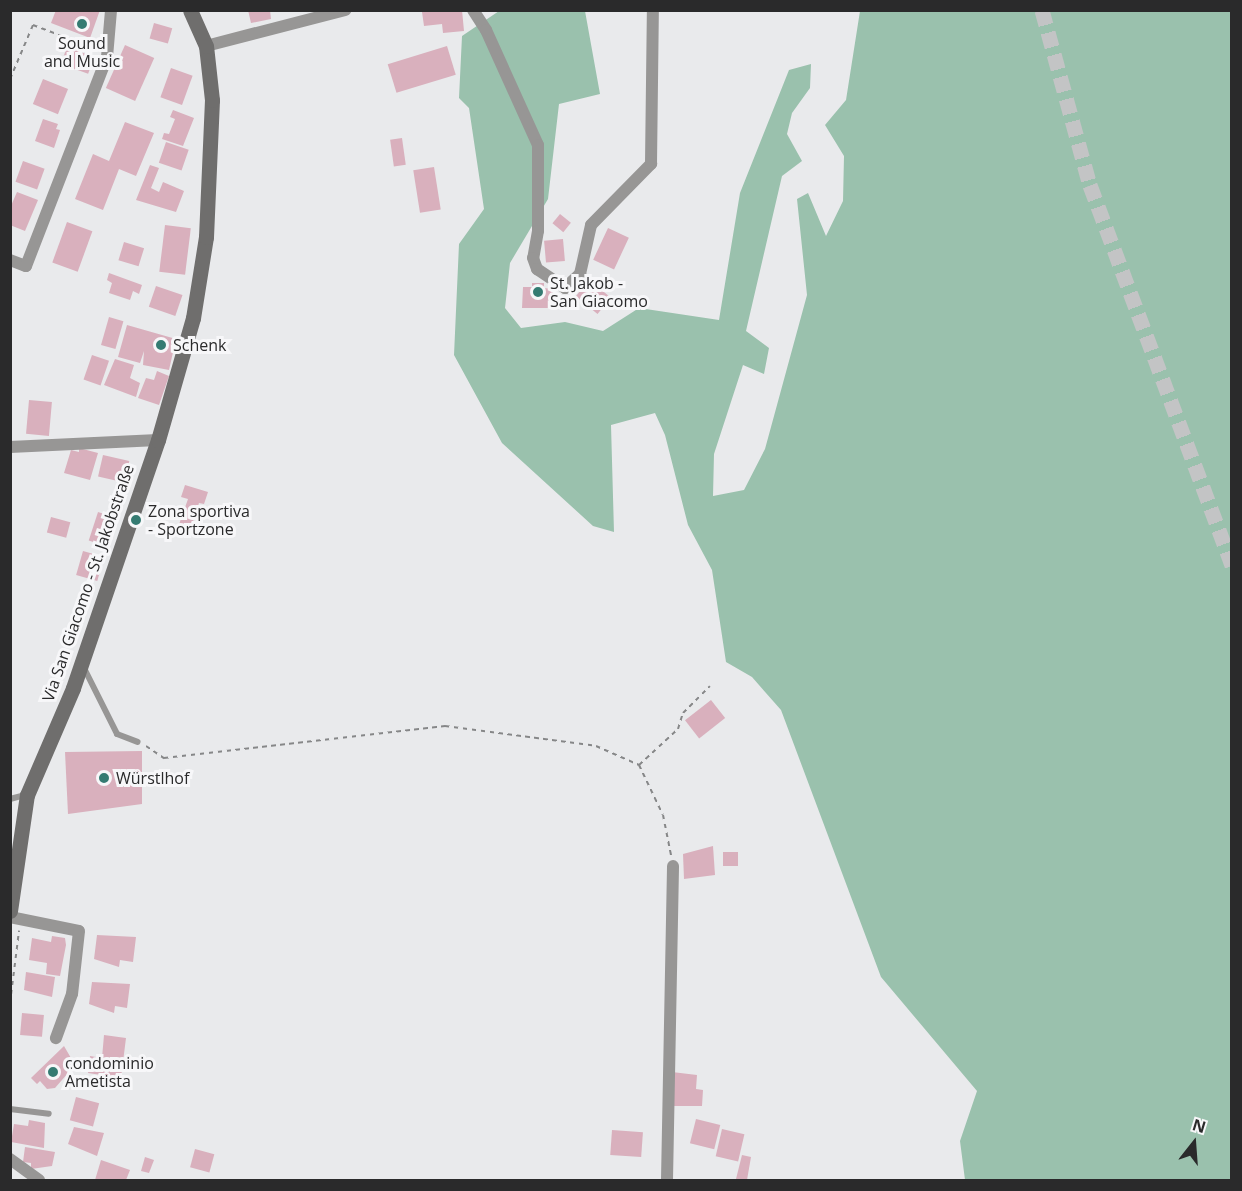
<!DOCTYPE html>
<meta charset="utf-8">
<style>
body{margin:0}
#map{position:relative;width:1242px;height:1191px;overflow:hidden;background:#e9eaec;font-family:"Open Sans",sans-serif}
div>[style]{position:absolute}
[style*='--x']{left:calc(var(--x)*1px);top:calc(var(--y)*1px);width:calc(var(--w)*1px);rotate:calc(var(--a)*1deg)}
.forest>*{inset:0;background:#9ac1ad}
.building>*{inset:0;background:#d9b0bd;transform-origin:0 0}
.primary-tunnel>*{height:15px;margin-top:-7.5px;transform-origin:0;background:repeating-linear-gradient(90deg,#c3c4c5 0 15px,transparent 0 23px)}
.path>*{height:2px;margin-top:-1px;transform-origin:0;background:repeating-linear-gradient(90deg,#868788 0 4.5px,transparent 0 9px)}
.lane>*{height:6px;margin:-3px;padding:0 3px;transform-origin:3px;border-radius:3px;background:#979695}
.street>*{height:12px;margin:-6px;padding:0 6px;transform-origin:6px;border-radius:6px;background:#979695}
.secondary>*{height:15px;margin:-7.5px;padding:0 7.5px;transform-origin:7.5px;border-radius:7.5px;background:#6f6e6d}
.dots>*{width:16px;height:16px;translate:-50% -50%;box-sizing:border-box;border:3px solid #f7f7f9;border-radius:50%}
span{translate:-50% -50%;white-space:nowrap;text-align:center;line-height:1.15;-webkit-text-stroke:6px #f7f7f9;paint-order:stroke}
.poi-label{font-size:16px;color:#2a2a2b}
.left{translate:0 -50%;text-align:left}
.street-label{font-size:16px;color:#2a2a2b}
.frame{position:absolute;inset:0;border:12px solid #2a2a2b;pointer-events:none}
.north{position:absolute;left:1164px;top:1113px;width:60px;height:60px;-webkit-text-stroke:4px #f7f7f9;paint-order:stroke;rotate:17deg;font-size:16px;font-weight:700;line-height:24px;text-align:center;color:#2a2a2b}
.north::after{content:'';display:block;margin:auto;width:21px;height:27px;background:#2a2a2b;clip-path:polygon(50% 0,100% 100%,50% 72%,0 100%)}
</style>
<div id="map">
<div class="forest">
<div style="clip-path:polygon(499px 11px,585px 11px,600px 94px,559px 104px,548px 199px,510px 263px,505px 308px,521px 328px,565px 322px,603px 331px,639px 308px,719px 320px,740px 193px,789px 70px,811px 64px,810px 88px,792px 113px,787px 134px,802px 161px,782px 176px,746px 331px,769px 348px,764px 374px,743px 365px,714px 454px,713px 496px,744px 490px,765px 449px,807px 295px,797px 199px,808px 193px,826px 236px,843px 201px,844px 156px,825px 125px,846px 100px,860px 11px,1231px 11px,1231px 1180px,965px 1180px,960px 1141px,977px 1091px,881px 977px,781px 710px,752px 677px,726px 662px,712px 570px,688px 525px,665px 435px,655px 413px,611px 425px,614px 532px,593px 526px,502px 443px,454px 355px,459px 244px,484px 209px,469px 108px,459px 98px,462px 36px)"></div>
</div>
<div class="building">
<div style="clip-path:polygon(56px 10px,100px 10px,90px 38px,51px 23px)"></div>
<div style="clip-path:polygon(248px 10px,270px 10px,271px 19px,251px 23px)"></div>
<div style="clip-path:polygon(438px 10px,462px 10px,464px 31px,443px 33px,442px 24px,424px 26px,422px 12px)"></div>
<div style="left:154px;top:23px;width:19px;height:16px;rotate:16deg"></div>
<div style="left:125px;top:45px;width:32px;height:47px;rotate:24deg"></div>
<div style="left:447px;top:46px;width:30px;height:62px;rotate:73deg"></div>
<div style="left:67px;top:47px;width:29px;height:18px;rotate:20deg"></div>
<div style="left:171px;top:68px;width:23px;height:31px;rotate:20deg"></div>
<div style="left:43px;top:79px;width:27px;height:27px;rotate:22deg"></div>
<div style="clip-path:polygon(173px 110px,194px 118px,183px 146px,162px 139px,164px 133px,169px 134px,175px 119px,170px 117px)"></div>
<div style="clip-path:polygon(43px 119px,58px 124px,56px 129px,60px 130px,54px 148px,35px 141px)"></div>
<div style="clip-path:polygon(125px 122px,154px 133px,136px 176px,119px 169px,103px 210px,75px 199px,93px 154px,109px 161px)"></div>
<div style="left:402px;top:138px;width:27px;height:12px;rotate:82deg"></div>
<div style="left:166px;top:142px;width:24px;height:22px;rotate:19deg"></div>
<div style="left:23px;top:161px;width:23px;height:22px;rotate:20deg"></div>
<div style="clip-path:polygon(150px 165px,159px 168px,151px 188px,159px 192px,163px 182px,184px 191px,176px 212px,136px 200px)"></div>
<div style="left:434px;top:167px;width:43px;height:21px;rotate:81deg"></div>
<div style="clip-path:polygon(17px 192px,38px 200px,25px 231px,10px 225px,10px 208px)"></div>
<div style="left:560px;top:214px;width:14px;height:12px;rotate:39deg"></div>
<div style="left:67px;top:222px;width:27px;height:43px;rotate:20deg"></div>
<div style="left:165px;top:225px;width:26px;height:47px;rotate:7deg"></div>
<div style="left:608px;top:228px;width:23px;height:35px;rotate:25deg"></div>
<div style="left:563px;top:239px;width:22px;height:19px;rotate:85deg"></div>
<div style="left:124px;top:242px;width:21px;height:19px;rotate:17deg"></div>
<div style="clip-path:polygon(109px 273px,142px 285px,139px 294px,133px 291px,130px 300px,109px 293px,112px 283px,107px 280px)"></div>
<div style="left:589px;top:280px;width:28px;height:21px;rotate:39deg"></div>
<div style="clip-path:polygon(532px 283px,544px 283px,544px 288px,552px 289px,556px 302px,551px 308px,522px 308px,523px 287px,532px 287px)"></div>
<div style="left:156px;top:286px;width:28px;height:22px;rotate:19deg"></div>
<div style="left:109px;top:317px;width:15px;height:29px;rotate:16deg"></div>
<div style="clip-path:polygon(127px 325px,176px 339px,169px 370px,143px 365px,144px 351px,140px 363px,118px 357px)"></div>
<div style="left:92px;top:355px;width:18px;height:26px;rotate:19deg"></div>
<div style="clip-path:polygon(115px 359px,134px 365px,130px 378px,140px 383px,136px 397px,104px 385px)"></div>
<div style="clip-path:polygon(157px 371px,169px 376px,159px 405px,138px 398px,146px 378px,154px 380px)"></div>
<div style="left:29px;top:400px;width:23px;height:34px;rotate:5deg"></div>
<div style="clip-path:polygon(79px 448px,98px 453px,90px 480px,64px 473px,71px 450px,79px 452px)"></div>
<div style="left:103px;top:455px;width:27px;height:22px;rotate:13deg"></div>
<div style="clip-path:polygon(185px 485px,208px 492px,204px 504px,199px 503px,188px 537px,176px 533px,188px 499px,181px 497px)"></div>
<div style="left:98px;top:512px;width:20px;height:30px;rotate:18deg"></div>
<div style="left:51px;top:517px;width:20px;height:16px;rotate:15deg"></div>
<div style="left:83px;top:551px;width:22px;height:25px;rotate:16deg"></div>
<div style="left:711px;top:700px;width:23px;height:33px;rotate:52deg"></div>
<div style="clip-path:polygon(142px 751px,142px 804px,68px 814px,65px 752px)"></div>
<div style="clip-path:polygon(713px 846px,715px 875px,684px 879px,683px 854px)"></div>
<div style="left:738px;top:852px;width:14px;height:15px;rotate:90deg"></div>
<div style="clip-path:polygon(97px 935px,136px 937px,133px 962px,120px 960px,119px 967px,94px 959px)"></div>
<div style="clip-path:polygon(52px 936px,65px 938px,66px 945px,60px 976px,46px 974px,47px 963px,29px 960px,32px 938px,51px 942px)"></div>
<div style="clip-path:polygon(26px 972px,55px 977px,52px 997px,24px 990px)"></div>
<div style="clip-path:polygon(92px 982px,130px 984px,127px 1008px,115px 1006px,114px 1013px,89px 1004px)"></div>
<div style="left:22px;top:1013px;width:22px;height:22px;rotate:5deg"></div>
<div style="clip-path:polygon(104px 1035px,126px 1038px,121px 1078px,88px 1073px,90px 1056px,102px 1058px)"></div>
<div style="clip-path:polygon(64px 1046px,75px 1065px,55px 1088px,47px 1089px,40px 1081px,37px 1084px,31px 1078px)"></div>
<div style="clip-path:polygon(672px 1072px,697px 1075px,696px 1089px,703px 1090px,702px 1106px,671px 1106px)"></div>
<div style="left:76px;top:1097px;width:24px;height:24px;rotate:15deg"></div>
<div style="left:696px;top:1119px;width:25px;height:25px;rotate:14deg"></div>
<div style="clip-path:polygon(29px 1120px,45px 1123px,44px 1148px,11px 1142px,14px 1124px,28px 1126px)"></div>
<div style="clip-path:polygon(74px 1127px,104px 1133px,97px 1156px,68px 1144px)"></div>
<div style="left:722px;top:1129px;width:23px;height:28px;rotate:13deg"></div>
<div style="left:612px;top:1130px;width:31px;height:25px;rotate:4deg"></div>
<div style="clip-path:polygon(25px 1147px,55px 1152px,52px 1166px,31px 1169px,31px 1163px,23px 1162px)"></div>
<div style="left:195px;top:1149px;width:20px;height:19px;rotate:15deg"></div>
<div style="clip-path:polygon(742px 1155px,751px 1157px,747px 1180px,736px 1179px)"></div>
<div style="clip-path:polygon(145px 1157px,154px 1160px,149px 1173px,141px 1171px)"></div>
<div style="clip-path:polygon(101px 1160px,130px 1170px,126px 1180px,95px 1180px)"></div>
</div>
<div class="primary-tunnel">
<div style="--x:1042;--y:10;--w:181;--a:74.7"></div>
<div style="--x:1090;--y:185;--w:406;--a:69.5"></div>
</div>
<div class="path">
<div style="--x:10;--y:79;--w:59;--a:-66.9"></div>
<div style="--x:33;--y:25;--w:67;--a:20.9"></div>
<div style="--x:146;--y:746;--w:22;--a:34"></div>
<div style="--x:164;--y:758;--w:283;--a:-6.5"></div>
<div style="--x:445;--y:726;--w:152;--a:7.5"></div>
<div style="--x:596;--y:746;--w:47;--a:23.8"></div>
<div style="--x:639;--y:765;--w:55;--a:64.4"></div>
<div style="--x:663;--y:815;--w:41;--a:78.7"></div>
<div style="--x:639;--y:765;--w:53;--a:-42.7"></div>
<div style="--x:678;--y:729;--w:17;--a:-73"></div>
<div style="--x:683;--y:713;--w:38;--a:-45"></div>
<div style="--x:10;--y:1003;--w:73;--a:-82.9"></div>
</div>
<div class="lane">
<div style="--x:83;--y:666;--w:76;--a:63.4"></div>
<div style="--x:117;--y:734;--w:22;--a:21"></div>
<div style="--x:10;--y:799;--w:16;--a:-15"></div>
<div style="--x:10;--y:1109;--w:39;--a:7"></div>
</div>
<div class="street">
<div style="--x:473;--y:10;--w:24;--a:57"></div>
<div style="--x:486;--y:30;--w:126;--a:65.7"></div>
<div style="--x:538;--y:145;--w:86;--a:90"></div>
<div style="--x:538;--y:231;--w:27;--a:100"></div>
<div style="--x:533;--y:258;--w:12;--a:70"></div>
<div style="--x:537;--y:269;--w:34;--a:34"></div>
<div style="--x:565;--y:288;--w:21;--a:-43"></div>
<div style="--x:580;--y:274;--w:50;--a:-77.3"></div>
<div style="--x:591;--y:225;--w:86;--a:-45.5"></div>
<div style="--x:651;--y:164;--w:154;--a:-89.3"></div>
<div style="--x:206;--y:46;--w:144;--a:-14.5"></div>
<div style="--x:10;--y:260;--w:17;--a:21"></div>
<div style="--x:26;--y:266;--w:224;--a:-68.8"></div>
<div style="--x:107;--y:57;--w:47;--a:-85.1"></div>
<div style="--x:10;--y:447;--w:148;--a:-2.7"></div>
<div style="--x:10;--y:917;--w:70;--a:11.5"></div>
<div style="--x:79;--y:931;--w:63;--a:96.3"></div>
<div style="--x:72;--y:994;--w:47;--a:110"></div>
<div style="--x:10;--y:1159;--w:36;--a:36"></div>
<div style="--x:667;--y:1180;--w:314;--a:-88.9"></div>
</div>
<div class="secondary">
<div style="--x:10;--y:911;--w:117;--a:-81.7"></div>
<div style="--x:27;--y:795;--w:116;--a:-66.7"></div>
<div style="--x:73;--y:688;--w:262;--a:-71.1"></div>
<div style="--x:158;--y:440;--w:127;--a:-74"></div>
<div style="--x:193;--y:318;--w:82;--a:-80.9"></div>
<div style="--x:206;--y:237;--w:137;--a:-87.5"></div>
<div style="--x:212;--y:100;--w:54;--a:-96.3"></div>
<div style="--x:206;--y:46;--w:39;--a:-114"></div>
</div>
<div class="dots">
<div style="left:82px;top:24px;background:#357b72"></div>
<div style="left:538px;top:292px;background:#357b72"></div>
<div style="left:161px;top:345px;background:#357b72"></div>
<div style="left:136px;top:520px;background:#357b72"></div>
<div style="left:104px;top:778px;background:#357b72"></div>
<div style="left:53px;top:1072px;background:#357b72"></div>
</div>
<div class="poi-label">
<span style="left:82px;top:52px">Sound<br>and Music</span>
<span class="left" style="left:550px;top:292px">St. Jakob -<br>San Giacomo</span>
<span class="left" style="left:173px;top:345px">Schenk</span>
<span class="left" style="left:148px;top:520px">Zona sportiva<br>- Sportzone</span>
<span class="left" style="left:116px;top:778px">Würstlhof</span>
<span class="left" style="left:65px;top:1072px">condominio<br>Ametista</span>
</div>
<div class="street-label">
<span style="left:88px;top:583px;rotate:-71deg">Via San Giacomo - St. Jakobstraße</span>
</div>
<div class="frame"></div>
<div class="north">N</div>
</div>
